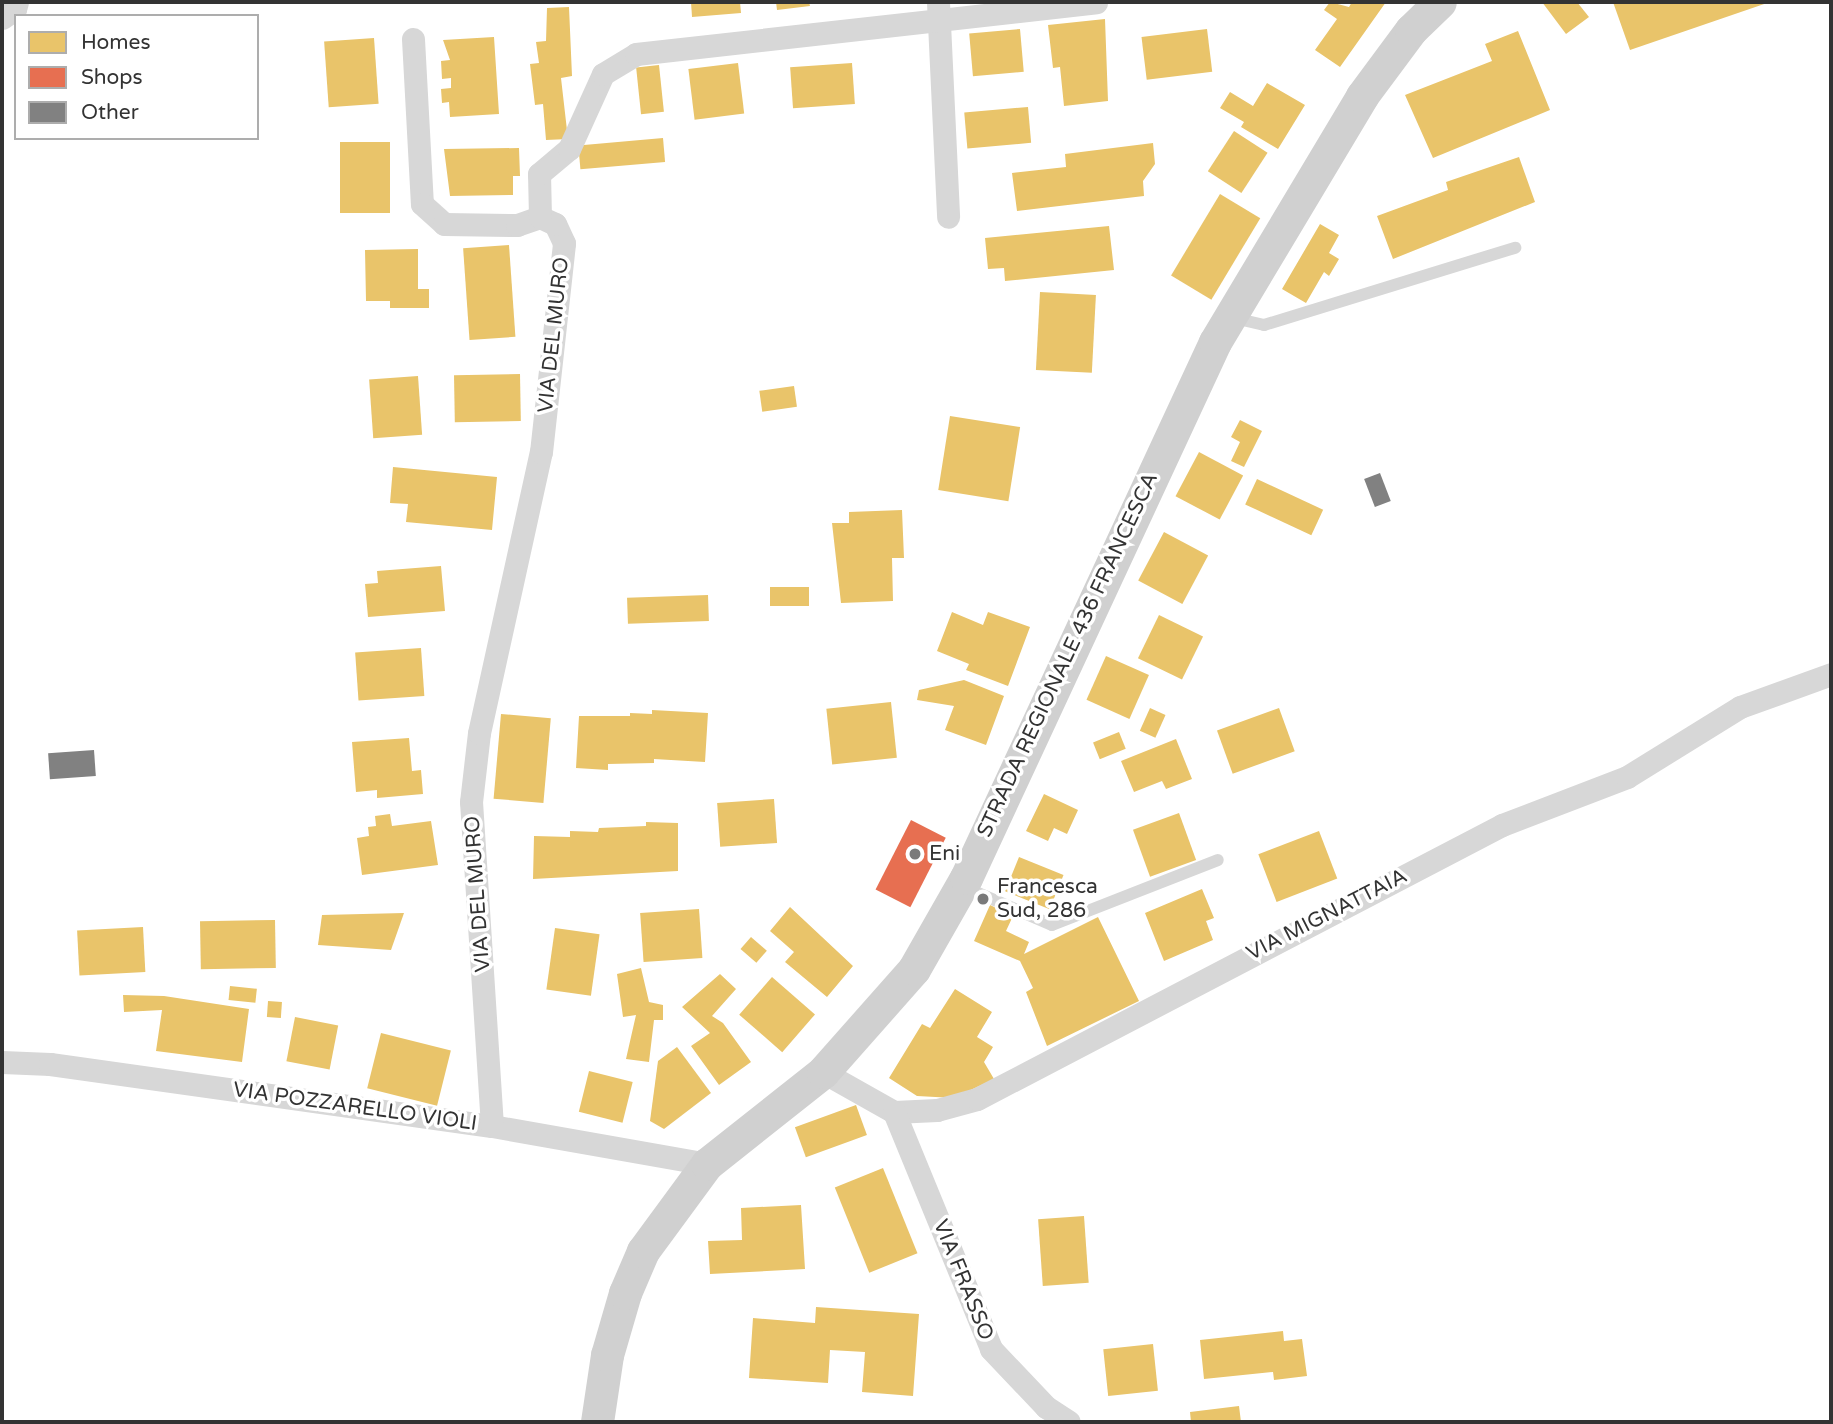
<!DOCTYPE html>
<style>
body{margin:0}
#map{position:relative;width:1833px;height:1424px;overflow:hidden;background:#fff;font-family:"Varela Round",sans-serif}
div>[style]{position:absolute}
[style*='--x']{left:calc(var(--x)*1px);top:calc(var(--y)*1px);width:calc(var(--w)*1px);rotate:calc(var(--a)*1deg)}
.homes>*{inset:0;background:#e9c46a;transform-origin:0 0}
.shops>*{inset:0;background:#e76f51;transform-origin:0 0}
.building>*{inset:0;background:#818181;transform-origin:0 0}
.lane>*{height:12px;margin:-6px;padding:0 6px;transform-origin:6px;border-radius:6px;background:#d7d7d7}
.street>*{height:23px;margin:-11.5px;padding:0 11.5px;transform-origin:11.5px;border-radius:11.5px;background:#d7d7d7}
.secondary>*{height:33px;margin:-16.5px;padding:0 16.5px;transform-origin:16.5px;border-radius:16.5px;background:#d0d0d0}
.dots>*{width:19px;height:19px;translate:-50% -50%;box-sizing:border-box;border:4px solid #fff;border-radius:50%}
span{translate:-50% -50%;white-space:nowrap;text-align:center;line-height:1.15;-webkit-text-stroke:7px #fff;paint-order:stroke}
.street-label{font-size:21px;color:#333}
.poi-label{font-size:21px;color:#333}
.left{translate:0 -50%;text-align:left}
.frame{position:absolute;inset:0;border:4px solid #333;pointer-events:none}
.legend{position:absolute;left:14px;top:14px;width:245px;height:126px;box-sizing:border-box;background:#fff;border:2px solid #adadad;margin:0;padding:9px 12px;list-style:none;font-size:21px;color:#333}
.legend li{display:flex;align-items:center;gap:14px;height:35px}
.legend b{width:35px;border:2px solid #adadad}
</style>
<div id="map">
<div class="homes">
<div style="clip-path:polygon(691px 2px,740px 2px,741px 13px,692px 17px)"></div>
<div style="clip-path:polygon(776px 2px,809px 2px,810px 6px,777px 10px)"></div>
<div style="clip-path:polygon(1330px 2px,1349px 7px,1352px 2px,1386px 2px,1340px 67px,1315px 50px,1337px 19px,1324px 10px)"></div>
<div style="clip-path:polygon(1542px 2px,1577px 2px,1589px 17px,1566px 34px)"></div>
<div style="clip-path:polygon(1613px 2px,1770px 2px,1630px 50px)"></div>
<div style="clip-path:polygon(569px 7px,572px 76px,561px 78px,568px 139px,546px 140px,543px 104px,535px 105px,530px 64px,539px 63px,536px 42px,546px 41px,547px 8px)"></div>
<div style="clip-path:polygon(1105px 19px,1108px 101px,1064px 106px,1060px 67px,1053px 68px,1048px 25px)"></div>
<div style="left:1020px;top:29px;width:43px;height:51px;rotate:85deg"></div>
<div style="left:1207px;top:29px;width:43px;height:66px;rotate:83deg"></div>
<div style="clip-path:polygon(1518px 31px,1550px 110px,1433px 158px,1405px 95px,1492px 61px,1485px 44px)"></div>
<div style="clip-path:polygon(494px 37px,499px 114px,450px 117px,449px 102px,442px 103px,441px 89px,451px 88px,451px 78px,442px 79px,441px 61px,450px 60px,443px 40px)"></div>
<div style="left:374px;top:38px;width:66px;height:50px;rotate:86deg"></div>
<div style="left:738px;top:63px;width:51px;height:50px;rotate:83deg"></div>
<div style="left:852px;top:63px;width:41px;height:62px;rotate:86deg"></div>
<div style="left:659px;top:65px;width:47px;height:23px;rotate:84deg"></div>
<div style="clip-path:polygon(1267px 83px,1305px 105px,1278px 149px,1241px 127px,1244px 122px,1220px 108px,1230px 92px,1253px 106px)"></div>
<div style="left:1028px;top:107px;width:36px;height:64px;rotate:85deg"></div>
<div style="left:1234px;top:131px;width:40px;height:48px;rotate:33deg"></div>
<div style="left:663px;top:138px;width:24px;height:85px;rotate:85deg"></div>
<div style="left:340px;top:142px;width:50px;height:71px"></div>
<div style="clip-path:polygon(1153px 143px,1155px 164px,1143px 181px,1144px 196px,1017px 211px,1012px 173px,1066px 167px,1065px 154px)"></div>
<div style="clip-path:polygon(519px 148px,520px 176px,513px 176px,513px 195px,450px 196px,444px 149px)"></div>
<div style="clip-path:polygon(1519px 157px,1535px 202px,1393px 259px,1377px 216px,1448px 190px,1446px 182px)"></div>
<div style="left:1220px;top:194px;width:47px;height:95px;rotate:31deg"></div>
<div style="clip-path:polygon(1320px 224px,1339px 235px,1329px 253px,1339px 259px,1329px 276px,1324px 272px,1306px 303px,1282px 289px)"></div>
<div style="clip-path:polygon(1109px 226px,1114px 270px,1005px 281px,1004px 268px,988px 269px,985px 238px)"></div>
<div style="left:509px;top:245px;width:92px;height:46px;rotate:86deg"></div>
<div style="clip-path:polygon(418px 249px,418px 289px,429px 289px,429px 308px,390px 308px,390px 301px,366px 301px,365px 250px)"></div>
<div style="left:1040px;top:292px;width:56px;height:78px;rotate:3deg"></div>
<div style="left:520px;top:374px;width:47px;height:66px;rotate:89deg"></div>
<div style="left:418px;top:376px;width:59px;height:49px;rotate:86deg"></div>
<div style="left:794px;top:386px;width:21px;height:35px;rotate:82deg"></div>
<div style="left:950px;top:416px;width:71px;height:75px;rotate:9deg"></div>
<div style="clip-path:polygon(1240px 420px,1262px 431px,1244px 467px,1231px 461px,1240px 442px,1231px 437px)"></div>
<div style="left:1199px;top:452px;width:50px;height:50px;rotate:28deg"></div>
<div style="clip-path:polygon(393px 467px,497px 477px,492px 530px,406px 522px,408px 504px,390px 503px)"></div>
<div style="left:1257px;top:479px;width:73px;height:28px;rotate:25deg"></div>
<div style="clip-path:polygon(902px 510px,904px 558px,892px 558px,893px 601px,841px 603px,832px 523px,849px 523px,849px 512px)"></div>
<div style="left:1164px;top:532px;width:50px;height:55px;rotate:28deg"></div>
<div style="clip-path:polygon(441px 566px,445px 611px,368px 617px,365px 584px,378px 583px,377px 571px)"></div>
<div style="left:809px;top:587px;width:19px;height:39px;rotate:90deg"></div>
<div style="left:708px;top:595px;width:26px;height:81px;rotate:88deg"></div>
<div style="clip-path:polygon(952px 612px,983px 625px,988px 612px,1030px 627px,1008px 686px,966px 670px,969px 664px,937px 651px)"></div>
<div style="left:1159px;top:615px;width:49px;height:48px;rotate:26deg"></div>
<div style="left:421px;top:648px;width:48px;height:66px;rotate:86deg"></div>
<div style="left:1106px;top:656px;width:47px;height:48px;rotate:24deg"></div>
<div style="clip-path:polygon(964px 680px,1004px 696px,986px 745px,945px 730px,954px 706px,917px 700px,919px 690px)"></div>
<div style="left:891px;top:702px;width:56px;height:65px;rotate:84deg"></div>
<div style="left:1150px;top:708px;width:17px;height:25px;rotate:24deg"></div>
<div style="left:1279px;top:708px;width:46px;height:66px;rotate:70deg"></div>
<div style="clip-path:polygon(652px 710px,708px 713px,705px 762px,654px 759px,654px 763px,608px 764px,608px 770px,576px 768px,579px 716px,630px 716px,630px 713px,652px 714px)"></div>
<div style="left:501px;top:714px;width:50px;height:85px;rotate:5deg"></div>
<div style="left:1119px;top:732px;width:18px;height:28px;rotate:68deg"></div>
<div style="clip-path:polygon(409px 738px,412px 771px,421px 770px,423px 794px,377px 798px,377px 790px,356px 792px,352px 742px)"></div>
<div style="clip-path:polygon(1176px 739px,1192px 779px,1166px 789px,1162px 781px,1134px 792px,1121px 761px)"></div>
<div style="clip-path:polygon(1044px 794px,1078px 810px,1067px 834px,1054px 828px,1048px 841px,1026px 831px)"></div>
<div style="left:774px;top:799px;width:44px;height:57px;rotate:86deg"></div>
<div style="left:1179px;top:813px;width:50px;height:49px;rotate:70deg"></div>
<div style="clip-path:polygon(390px 814px,392px 826px,431px 821px,438px 865px,362px 875px,357px 838px,369px 836px,368px 827px,376px 826px,375px 816px)"></div>
<div style="clip-path:polygon(646px 822px,678px 823px,678px 871px,533px 879px,534px 836px,570px 837px,570px 831px,598px 832px,599px 828px,646px 826px)"></div>
<div style="left:1319px;top:831px;width:51px;height:65px;rotate:69deg"></div>
<div style="left:1019px;top:857px;width:48px;height:37px;rotate:22deg"></div>
<div style="clip-path:polygon(1202px 889px,1214px 918px,1206px 921px,1213px 940px,1164px 961px,1145px 913px)"></div>
<div style="clip-path:polygon(990px 905px,1013px 916px,1006px 931px,1029px 942px,1024px 954px,1098px 917px,1139px 1001px,1047px 1046px,1026px 992px,1033px 988px,1020px 961px,974px 941px)"></div>
<div style="clip-path:polygon(790px 907px,853px 966px,827px 997px,785px 962px,794px 952px,770px 931px)"></div>
<div style="left:699px;top:909px;width:49px;height:59px;rotate:86deg"></div>
<div style="clip-path:polygon(404px 913px,391px 950px,318px 945px,322px 915px)"></div>
<div style="left:275px;top:920px;width:48px;height:75px;rotate:89deg"></div>
<div style="left:143px;top:927px;width:45px;height:66px;rotate:87deg"></div>
<div style="left:555px;top:928px;width:45px;height:62px;rotate:8deg"></div>
<div style="left:751px;top:937px;width:21px;height:16px;rotate:41deg"></div>
<div style="clip-path:polygon(641px 968px,649px 1002px,663px 1005px,663px 1020px,654px 1020px,649px 1062px,626px 1059px,636px 1015px,623px 1017px,617px 974px)"></div>
<div style="clip-path:polygon(720px 974px,736px 989px,712px 1016px,723px 1023px,751px 1062px,719px 1085px,691px 1046px,710px 1033px,682px 1007px)"></div>
<div style="left:772px;top:977px;width:57px;height:50px;rotate:41deg"></div>
<div style="left:230px;top:986px;width:27px;height:14px;rotate:6deg"></div>
<div style="clip-path:polygon(955px 989px,992px 1012px,977px 1037px,993px 1047px,984px 1062px,994px 1079px,954px 1098px,917px 1096px,889px 1078px,922px 1024px,930px 1028px)"></div>
<div style="clip-path:polygon(123px 995px,164px 996px,249px 1009px,242px 1062px,156px 1051px,162px 1010px,124px 1012px)"></div>
<div style="left:268px;top:1001px;width:14px;height:16px;rotate:4deg"></div>
<div style="left:295px;top:1017px;width:44px;height:45px;rotate:11deg"></div>
<div style="left:381px;top:1033px;width:72px;height:57px;rotate:14deg"></div>
<div style="clip-path:polygon(677px 1047px,711px 1093px,664px 1129px,650px 1121px,658px 1061px)"></div>
<div style="left:589px;top:1071px;width:45px;height:42px;rotate:14deg"></div>
<div style="left:856px;top:1105px;width:32px;height:65px;rotate:70deg"></div>
<div style="left:883px;top:1168px;width:92px;height:52px;rotate:68deg"></div>
<div style="clip-path:polygon(801px 1205px,805px 1269px,710px 1274px,708px 1241px,742px 1240px,741px 1208px)"></div>
<div style="left:1084px;top:1216px;width:67px;height:46px;rotate:86deg"></div>
<div style="clip-path:polygon(816px 1307px,919px 1314px,913px 1396px,862px 1392px,865px 1352px,830px 1350px,828px 1383px,749px 1378px,753px 1318px,815px 1323px)"></div>
<div style="clip-path:polygon(1283px 1331px,1284px 1341px,1302px 1339px,1307px 1376px,1274px 1380px,1273px 1372px,1204px 1379px,1200px 1340px)"></div>
<div style="left:1153px;top:1344px;width:47px;height:50px;rotate:84deg"></div>
<div style="clip-path:polygon(1239px 1406px,1241px 1422px,1191px 1422px,1190px 1412px)"></div>
</div>
<div class="shops">
<div style="left:911px;top:820px;width:39px;height:78px;rotate:27deg"></div>
</div>
<div class="building">
<div style="left:1380px;top:473px;width:30px;height:17px;rotate:69deg"></div>
<div style="left:94px;top:750px;width:26px;height:46px;rotate:86deg"></div>
</div>
<div class="lane">
<div style="--x:1234;--y:318;--w:31;--a:13"></div>
<div style="--x:1264;--y:325;--w:263;--a:-17.1"></div>
<div style="--x:962;--y:886;--w:98;--a:23.4"></div>
<div style="--x:1052;--y:925;--w:178;--a:-21.4"></div>
</div>
<div class="street">
<div style="--x:938;--y:2;--w:215;--a:87.3"></div>
<div style="--x:2;--y:18;--w:16;--a:-35"></div>
<div style="--x:15;--y:9;--w:7;--a:-74"></div>
<div style="--x:413;--y:39;--w:165;--a:86.9"></div>
<div style="--x:422;--y:204;--w:30;--a:42"></div>
<div style="--x:444;--y:224;--w:73;--a:0.8"></div>
<div style="--x:517;--y:225;--w:24;--a:-19"></div>
<div style="--x:2;--y:1062;--w:48;--a:2.4"></div>
<div style="--x:50;--y:1064;--w:446;--a:8"></div>
<div style="--x:492;--y:1126;--w:218;--a:10"></div>
<div style="--x:823;--y:1072;--w:81;--a:29.4"></div>
<div style="--x:894;--y:1112;--w:43;--a:-2.7"></div>
<div style="--x:937;--y:1110;--w:41;--a:-15.4"></div>
<div style="--x:977;--y:1099;--w:592;--a:-27.56"></div>
<div style="--x:1502;--y:825;--w:134;--a:-21"></div>
<div style="--x:1627;--y:777;--w:133;--a:-31.8"></div>
<div style="--x:1740;--y:707;--w:97;--a:-19.9"></div>
<div style="--x:894;--y:1112;--w:256;--a:67.7"></div>
<div style="--x:991;--y:1349;--w:80;--a:46.5"></div>
<div style="--x:1046;--y:1407;--w:27;--a:33"></div>
<div style="--x:492;--y:1126;--w:325;--a:-93.7"></div>
<div style="--x:471;--y:802;--w:69;--a:-83.4"></div>
<div style="--x:479;--y:733;--w:288;--a:-77.6"></div>
<div style="--x:541;--y:452;--w:210;--a:-83.7"></div>
<div style="--x:564;--y:243;--w:21;--a:-115"></div>
<div style="--x:555;--y:224;--w:17;--a:-155"></div>
<div style="--x:540;--y:217;--w:43;--a:-91.3"></div>
<div style="--x:539;--y:174;--w:39;--a:-40"></div>
<div style="--x:569;--y:149;--w:82;--a:-65.6"></div>
<div style="--x:603;--y:74;--w:39;--a:-31"></div>
<div style="--x:636;--y:54;--w:463;--a:-6.4"></div>
</div>
<div class="secondary">
<div style="--x:597;--y:1422;--w:68;--a:-81.5"></div>
<div style="--x:607;--y:1355;--w:65;--a:-73.8"></div>
<div style="--x:625;--y:1293;--w:46;--a:-66.8"></div>
<div style="--x:643;--y:1251;--w:108;--a:-53.7"></div>
<div style="--x:707;--y:1164;--w:148;--a:-38.4"></div>
<div style="--x:823;--y:1072;--w:137;--a:-48.5"></div>
<div style="--x:914;--y:969;--w:105;--a:-60.3"></div>
<div style="--x:966;--y:878;--w:591;--a:-65.08"></div>
<div style="--x:1215;--y:342;--w:287;--a:-59.1"></div>
<div style="--x:1362;--y:96;--w:82;--a:-53.4"></div>
<div style="--x:1411;--y:30;--w:40;--a:-44"></div>
</div>
<div class="dots">
<div style="left:915px;top:854px;background:#7a7a7a"></div>
<div style="left:983px;top:899px;background:#7a7a7a"></div>
</div>
<div class="street-label">
<span style="left:554px;top:335px;rotate:-84deg">VIA DEL MURO</span>
<span style="left:1068px;top:655px;rotate:-65deg">STRADA REGIONALE 436 FRANCESCA</span>
<span style="left:478px;top:894px;rotate:-94deg">VIA DEL MURO</span>
<span style="left:1327px;top:915px;rotate:-27deg">VIA MIGNATTAIA</span>
<span style="left:355px;top:1107px;rotate:8deg">VIA POZZARELLO VIOLI</span>
<span style="left:963px;top:1280px;rotate:68deg">VIA FRASSO</span>
</div>
<div class="poi-label">
<span class="left" style="left:929px;top:854px">Eni</span>
<span class="left" style="left:997px;top:899px">Francesca<br>Sud, 286</span>
</div>
<div class="frame"></div>
<ul class="legend">
<li><b style="height:19px;background:#e9c46a"></b>Homes</li>
<li><b style="height:19px;background:#e76f51"></b>Shops</li>
<li><b style="height:19px;background:#818181"></b>Other</li>
</ul>
</div>
